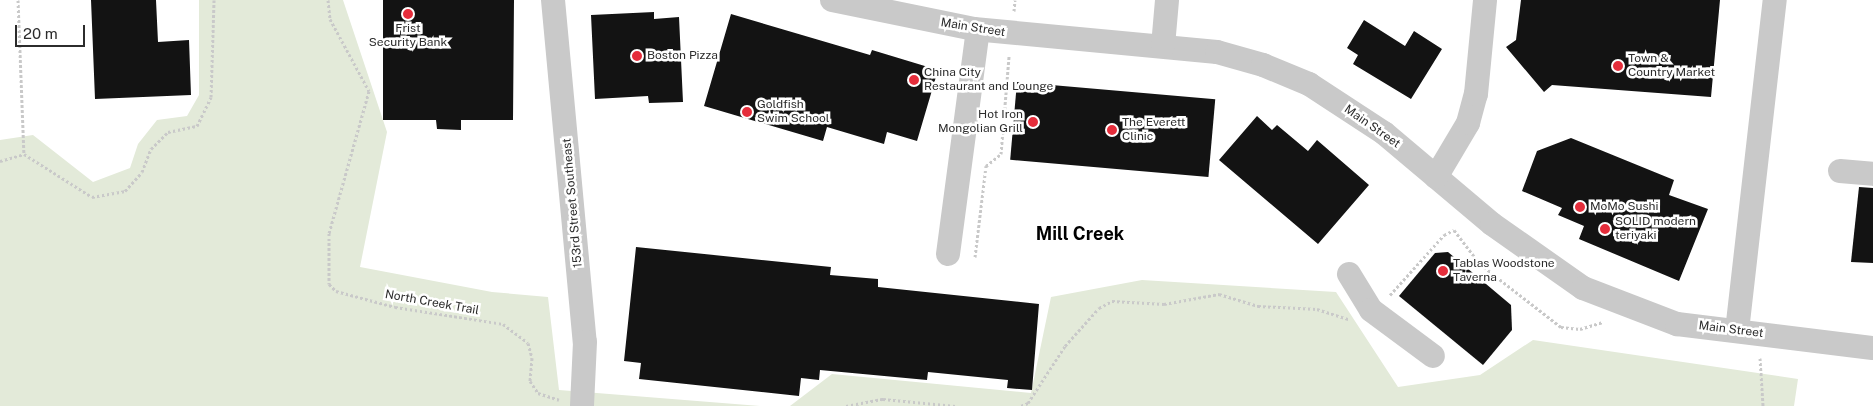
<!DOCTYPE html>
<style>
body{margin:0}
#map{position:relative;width:1873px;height:406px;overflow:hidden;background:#fff;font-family:"Public Sans",sans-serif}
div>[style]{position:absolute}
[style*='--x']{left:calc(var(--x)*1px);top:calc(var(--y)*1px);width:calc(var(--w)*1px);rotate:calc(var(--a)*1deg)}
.green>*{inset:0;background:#e3ead9}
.building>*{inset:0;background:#131313;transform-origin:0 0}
.path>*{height:3px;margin-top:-1.5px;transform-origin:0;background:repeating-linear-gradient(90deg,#c9c9c9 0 2.5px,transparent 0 5px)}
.minor>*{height:24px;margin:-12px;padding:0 12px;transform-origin:12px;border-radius:12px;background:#c9c9c9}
.dots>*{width:14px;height:14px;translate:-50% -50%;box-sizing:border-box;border:2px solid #fff;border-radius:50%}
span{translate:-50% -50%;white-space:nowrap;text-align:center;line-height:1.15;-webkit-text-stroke:5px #fff;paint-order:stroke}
.street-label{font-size:12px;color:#2c2c2c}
.poi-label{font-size:12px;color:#2c2c2c}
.left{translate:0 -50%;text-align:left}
.right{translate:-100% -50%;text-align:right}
.district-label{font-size:18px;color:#000;font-weight:700}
.scale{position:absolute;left:15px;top:25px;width:70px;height:22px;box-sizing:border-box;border:2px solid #2c2c2c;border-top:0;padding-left:6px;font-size:15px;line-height:18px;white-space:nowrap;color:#2c2c2c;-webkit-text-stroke:4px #fff;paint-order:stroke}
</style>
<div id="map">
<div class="green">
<div style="clip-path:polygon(199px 0,343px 0,387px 132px,360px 267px,492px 292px,548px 297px,559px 390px,760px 406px,0 406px,0 140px,33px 135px,93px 182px,130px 168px,138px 144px,157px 120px,187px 116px,199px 95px)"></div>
<div style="clip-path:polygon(1142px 280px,1336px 292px,1398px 387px,1480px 375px,1533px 340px,1798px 379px,1794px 406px,790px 406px,832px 374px,1031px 393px,1051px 297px)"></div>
</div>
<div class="building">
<div style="clip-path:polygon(91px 0,156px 0,158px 42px,189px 40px,191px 95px,95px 99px)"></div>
<div style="clip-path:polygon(383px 0,514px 0,513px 120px,461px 120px,461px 130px,437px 129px,436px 120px,383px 120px)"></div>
<div style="clip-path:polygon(1521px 0,1720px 0,1711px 97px,1552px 85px,1544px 92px,1506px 47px,1516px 40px)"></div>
<div style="clip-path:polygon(654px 12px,654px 19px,679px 17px,683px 102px,649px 103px,648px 96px,595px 99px,591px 15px)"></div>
<div style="clip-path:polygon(731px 14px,870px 55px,872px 50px,938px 70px,917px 141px,887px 132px,884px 144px,827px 127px,823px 141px,704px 106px)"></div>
<div style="clip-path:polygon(1364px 20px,1405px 46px,1414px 31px,1442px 49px,1411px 99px,1353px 64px,1358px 55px,1347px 48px)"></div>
<div style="left:1017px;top:82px;width:199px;height:78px;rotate:5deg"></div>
<div style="clip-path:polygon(1257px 116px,1272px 130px,1277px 125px,1308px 151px,1317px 140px,1369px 185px,1318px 244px,1219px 160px)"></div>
<div style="clip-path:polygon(1571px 138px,1674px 180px,1669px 195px,1708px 209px,1679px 281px,1579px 239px,1584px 226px,1558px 215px,1562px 208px,1522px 191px,1537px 151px)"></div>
<div style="clip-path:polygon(1859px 187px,1873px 188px,1873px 263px,1851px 262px)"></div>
<div style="clip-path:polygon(636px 247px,831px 267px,830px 275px,878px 279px,878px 287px,1039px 304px,1032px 390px,1007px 388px,1008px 380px,928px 372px,927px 380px,820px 370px,819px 380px,801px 378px,799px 396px,639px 379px,641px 363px,624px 361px)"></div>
<div style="clip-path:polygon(1448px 252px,1511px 305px,1512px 330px,1483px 365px,1399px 296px,1435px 253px)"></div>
</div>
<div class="path">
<div style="--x:18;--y:0;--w:154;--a:87.8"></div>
<div style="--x:328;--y:0;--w:19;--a:84"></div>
<div style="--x:330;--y:19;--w:82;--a:61.6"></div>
<div style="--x:369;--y:91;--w:148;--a:105.7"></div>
<div style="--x:329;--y:233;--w:51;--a:90"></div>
<div style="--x:329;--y:284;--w:10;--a:45"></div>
<div style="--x:336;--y:291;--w:61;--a:15.2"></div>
<div style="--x:395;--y:307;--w:109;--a:8.9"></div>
<div style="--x:503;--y:324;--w:31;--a:37"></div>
<div style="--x:528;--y:343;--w:16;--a:75"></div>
<div style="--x:532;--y:358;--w:23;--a:95"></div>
<div style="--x:530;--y:381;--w:14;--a:56"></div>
<div style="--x:538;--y:393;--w:22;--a:18"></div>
<div style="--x:1014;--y:11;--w:11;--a:-85"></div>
<div style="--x:0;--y:161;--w:25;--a:-16"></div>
<div style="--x:24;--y:154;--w:80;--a:32.3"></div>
<div style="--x:92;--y:197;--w:34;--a:-10"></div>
<div style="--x:125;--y:191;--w:25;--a:-48"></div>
<div style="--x:142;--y:172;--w:25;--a:-69"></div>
<div style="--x:151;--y:149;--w:24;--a:-45"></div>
<div style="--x:168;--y:132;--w:30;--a:-12"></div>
<div style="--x:197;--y:126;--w:32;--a:-64"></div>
<div style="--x:211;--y:97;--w:97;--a:-88.2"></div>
<div style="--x:975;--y:257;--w:92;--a:-83.1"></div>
<div style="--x:986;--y:166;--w:19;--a:-39"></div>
<div style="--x:1001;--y:154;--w:98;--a:-85.3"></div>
<div style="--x:1390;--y:295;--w:81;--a:-48"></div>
<div style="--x:1444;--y:235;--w:11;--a:-27"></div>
<div style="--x:1454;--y:230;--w:43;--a:52.6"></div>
<div style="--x:1480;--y:264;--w:103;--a:37.9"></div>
<div style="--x:1561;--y:327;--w:19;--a:6"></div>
<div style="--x:1580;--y:329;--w:24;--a:-17"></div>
<div style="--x:1760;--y:358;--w:48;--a:86.4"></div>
<div style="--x:846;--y:406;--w:38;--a:-11"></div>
<div style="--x:883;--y:399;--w:73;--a:5.5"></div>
<div style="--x:1021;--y:406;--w:8;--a:-23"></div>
<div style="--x:1028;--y:403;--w:68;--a:-57"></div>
<div style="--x:1065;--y:346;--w:51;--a:-48.2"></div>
<div style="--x:1099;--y:308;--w:15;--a:-28"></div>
<div style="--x:1112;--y:301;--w:52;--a:3.3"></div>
<div style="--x:1164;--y:304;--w:56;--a:-10.3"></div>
<div style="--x:1219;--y:294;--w:41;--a:17.1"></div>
<div style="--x:1258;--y:306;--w:59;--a:2.9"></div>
<div style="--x:1317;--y:309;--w:33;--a:18"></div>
</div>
<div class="minor">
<div style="--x:553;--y:0;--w:343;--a:84.7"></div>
<div style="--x:585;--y:342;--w:64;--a:92.7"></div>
<div style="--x:832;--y:0;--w:145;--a:11.5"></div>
<div style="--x:974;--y:29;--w:244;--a:5.4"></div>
<div style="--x:1217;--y:52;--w:48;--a:15.8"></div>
<div style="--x:1263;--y:65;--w:50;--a:22.4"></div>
<div style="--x:1309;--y:84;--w:90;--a:33.2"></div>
<div style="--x:1384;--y:133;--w:141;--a:40.1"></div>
<div style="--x:1492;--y:224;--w:111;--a:35.1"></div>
<div style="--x:1583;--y:288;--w:101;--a:21"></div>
<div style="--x:1677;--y:324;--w:197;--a:7"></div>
<div style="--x:1163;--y:46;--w:46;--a:-85"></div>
<div style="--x:1840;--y:171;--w:33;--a:5"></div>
<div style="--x:1436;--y:177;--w:63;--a:-59.3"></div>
<div style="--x:1468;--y:123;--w:30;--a:-75"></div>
<div style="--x:1476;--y:94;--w:94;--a:-84.5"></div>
<div style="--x:948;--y:254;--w:226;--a:-82.4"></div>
<div style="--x:1349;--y:274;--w:42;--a:58.6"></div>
<div style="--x:1371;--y:310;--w:77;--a:36.6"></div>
<div style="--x:1737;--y:331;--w:333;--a:-83.5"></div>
</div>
<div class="dots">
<div style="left:408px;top:14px;background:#e52d3b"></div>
<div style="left:637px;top:56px;background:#e52d3b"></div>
<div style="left:1618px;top:66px;background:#e52d3b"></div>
<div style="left:914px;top:80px;background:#e52d3b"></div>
<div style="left:747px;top:112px;background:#e52d3b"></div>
<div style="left:1033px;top:122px;background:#e52d3b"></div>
<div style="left:1112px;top:130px;background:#e52d3b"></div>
<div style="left:1580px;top:207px;background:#e52d3b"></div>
<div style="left:1605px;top:229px;background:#e52d3b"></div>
<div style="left:1443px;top:271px;background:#e52d3b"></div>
</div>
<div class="street-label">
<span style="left:973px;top:28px;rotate:9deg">Main Street</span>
<span style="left:1372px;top:127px;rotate:35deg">Main Street</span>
<span style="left:573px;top:203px;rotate:-95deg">153rd Street Southeast</span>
<span style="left:432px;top:303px;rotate:10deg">North Creek Trail</span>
<span style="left:1731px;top:330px;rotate:7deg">Main Street</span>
</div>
<div class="poi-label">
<span style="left:408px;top:36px">Frist<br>Security Bank</span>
<span class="left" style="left:647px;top:56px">Boston Pizza</span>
<span class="left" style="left:1628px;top:66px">Town &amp;<br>Country Market</span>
<span class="left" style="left:924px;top:80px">China City<br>Restaurant and Lounge</span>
<span class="left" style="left:757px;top:112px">Goldfish<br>Swim School</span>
<span class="right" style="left:1023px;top:122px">Hot Iron<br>Mongolian Grill</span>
<span class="left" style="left:1122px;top:130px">The Everett<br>Clinic</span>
<span class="left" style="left:1590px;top:207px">MoMo Sushi</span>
<span class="left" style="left:1615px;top:229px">SOLID modern<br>teriyaki</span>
<span class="left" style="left:1453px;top:271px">Tablas Woodstone<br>Taverna</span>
</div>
<div class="district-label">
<span style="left:1080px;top:234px">Mill Creek</span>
</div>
<div class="scale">20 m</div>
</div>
